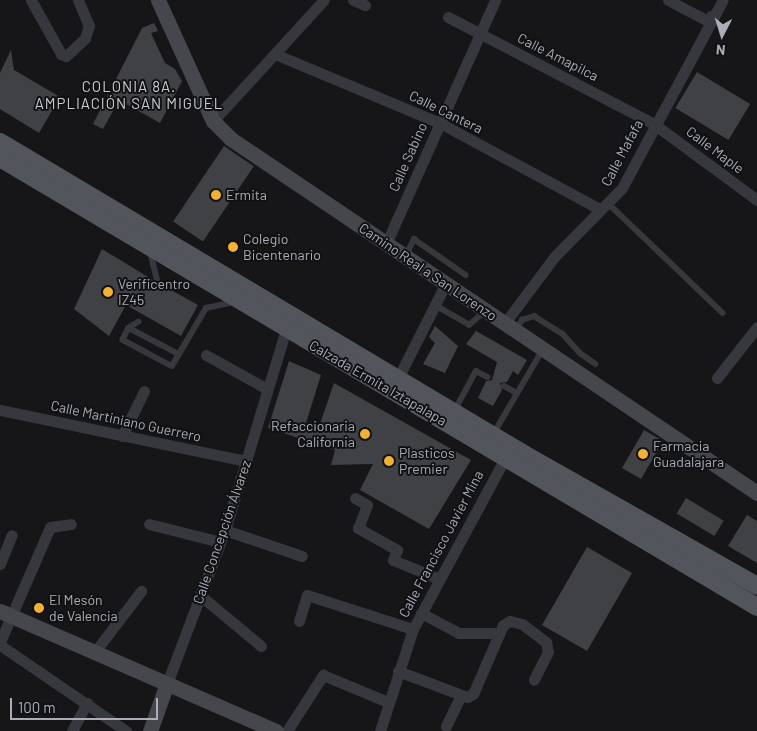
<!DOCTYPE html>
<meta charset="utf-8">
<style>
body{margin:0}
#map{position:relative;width:757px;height:731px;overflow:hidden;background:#161618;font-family:Barlow,sans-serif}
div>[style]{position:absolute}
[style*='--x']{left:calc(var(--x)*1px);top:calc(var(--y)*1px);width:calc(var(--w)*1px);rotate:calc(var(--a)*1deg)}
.building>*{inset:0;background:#404145;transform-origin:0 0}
.lane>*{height:5.5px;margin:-2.75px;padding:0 2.75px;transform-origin:2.75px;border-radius:2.75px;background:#37383d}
.street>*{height:11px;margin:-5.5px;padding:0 5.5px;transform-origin:5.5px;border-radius:5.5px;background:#37383d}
.secondary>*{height:15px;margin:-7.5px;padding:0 7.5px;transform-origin:7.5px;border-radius:7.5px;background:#45474d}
.primary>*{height:18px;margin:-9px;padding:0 9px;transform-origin:9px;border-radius:9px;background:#53555c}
.dots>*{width:14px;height:14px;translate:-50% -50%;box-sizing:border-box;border:2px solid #111113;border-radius:50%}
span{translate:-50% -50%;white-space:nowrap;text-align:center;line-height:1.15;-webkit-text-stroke:4px #111113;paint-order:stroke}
.street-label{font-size:14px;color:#a8adb8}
.poi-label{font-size:14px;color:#a8adb8}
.left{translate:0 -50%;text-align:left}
.right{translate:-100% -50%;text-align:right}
.neighbourhood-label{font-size:15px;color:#c9ccd4;letter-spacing:1px}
.north{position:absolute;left:697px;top:10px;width:50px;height:50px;-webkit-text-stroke:4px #111113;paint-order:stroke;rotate:185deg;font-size:14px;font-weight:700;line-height:20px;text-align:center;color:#a8adb8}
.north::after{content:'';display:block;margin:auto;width:18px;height:22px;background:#a8adb8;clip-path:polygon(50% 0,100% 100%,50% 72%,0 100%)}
.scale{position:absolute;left:10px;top:698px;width:148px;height:22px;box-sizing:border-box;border:2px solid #a8adb8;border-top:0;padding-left:6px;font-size:15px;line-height:18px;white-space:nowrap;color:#a8adb8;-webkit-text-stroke:4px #111113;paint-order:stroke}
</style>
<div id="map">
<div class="building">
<div style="clip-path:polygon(154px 23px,158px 31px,151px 33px,165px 63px,175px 69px,182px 81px,160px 123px,119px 100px,103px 129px,93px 124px,142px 28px)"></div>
<div style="clip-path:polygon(11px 50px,14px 70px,60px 97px,39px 133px,0 109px,0 73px)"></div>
<div style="left:697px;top:72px;width:62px;height:42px;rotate:31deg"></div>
<div style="left:224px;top:146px;width:36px;height:91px;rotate:34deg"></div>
<div style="clip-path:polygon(102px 249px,153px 280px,156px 286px,162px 285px,198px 305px,181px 336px,126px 305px,109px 336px,74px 309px)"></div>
<div style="clip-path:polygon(435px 326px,458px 346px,445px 373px,423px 364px,435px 343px,429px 337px)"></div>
<div style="clip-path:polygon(476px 331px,527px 360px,518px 375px,513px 371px,507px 382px,500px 383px,502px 390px,493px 406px,478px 398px,486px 381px,492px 380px,497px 362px,466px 344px)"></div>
<div style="clip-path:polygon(289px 361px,321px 375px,306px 423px,319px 427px,334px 383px,471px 460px,429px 529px,360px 490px,373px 464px,331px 465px,335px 450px,268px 428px)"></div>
<div style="left:644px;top:430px;width:22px;height:44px;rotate:30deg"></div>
<div style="left:686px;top:498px;width:44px;height:18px;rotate:31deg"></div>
<div style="clip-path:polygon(747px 515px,757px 521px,757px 563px,728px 546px)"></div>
<div style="left:587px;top:547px;width:52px;height:90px;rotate:30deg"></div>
</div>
<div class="lane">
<div style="--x:610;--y:205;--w:156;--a:43.7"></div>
<div style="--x:151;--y:254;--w:29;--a:76"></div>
<div style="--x:406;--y:255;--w:18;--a:-63"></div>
<div style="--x:414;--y:239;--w:63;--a:34.7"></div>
<div style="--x:435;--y:305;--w:39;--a:30"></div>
<div style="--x:469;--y:325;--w:20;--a:-41"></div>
<div style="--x:139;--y:322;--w:12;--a:149"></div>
<div style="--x:129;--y:328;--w:13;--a:117"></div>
<div style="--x:123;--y:340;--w:55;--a:28"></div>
<div style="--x:172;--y:366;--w:67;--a:-59.6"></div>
<div style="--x:206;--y:308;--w:29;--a:-12"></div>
<div style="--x:129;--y:328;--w:56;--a:27.5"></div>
<div style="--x:516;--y:330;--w:12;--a:-59"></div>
<div style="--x:522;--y:320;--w:13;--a:-18"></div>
<div style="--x:534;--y:316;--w:34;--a:32"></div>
<div style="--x:563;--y:334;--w:25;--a:48"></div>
<div style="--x:580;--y:353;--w:19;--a:35"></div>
<div style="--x:504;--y:386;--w:15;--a:28"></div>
<div style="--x:455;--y:410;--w:44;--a:-61.7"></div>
<div style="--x:476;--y:371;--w:13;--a:27"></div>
<div style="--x:494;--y:433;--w:95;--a:-59.7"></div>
</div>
<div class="street">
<div style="--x:31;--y:0;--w:62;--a:60.9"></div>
<div style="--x:61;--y:54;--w:5;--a:22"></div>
<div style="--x:66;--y:56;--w:26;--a:-43"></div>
<div style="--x:85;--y:38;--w:13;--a:-72"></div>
<div style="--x:89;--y:26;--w:28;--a:-113"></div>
<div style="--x:353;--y:0;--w:13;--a:23"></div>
<div style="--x:668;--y:0;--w:47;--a:27.6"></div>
<div style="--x:710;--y:22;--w:6;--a:-81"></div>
<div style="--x:448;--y:17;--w:232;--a:27.4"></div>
<div style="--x:654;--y:124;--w:128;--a:36.4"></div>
<div style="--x:275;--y:54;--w:179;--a:22.7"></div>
<div style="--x:440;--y:123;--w:182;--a:28.3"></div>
<div style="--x:213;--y:121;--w:164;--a:-47.5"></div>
<div style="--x:386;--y:244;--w:267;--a:-65.9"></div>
<div style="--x:504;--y:324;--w:85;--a:-53.1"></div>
<div style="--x:555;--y:256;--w:95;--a:-45.4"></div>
<div style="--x:622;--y:188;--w:213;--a:-61.8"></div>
<div style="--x:206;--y:355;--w:70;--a:29.1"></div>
<div style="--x:398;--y:378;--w:104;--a:-63.2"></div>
<div style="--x:717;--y:378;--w:65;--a:-51.9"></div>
<div style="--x:0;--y:410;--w:252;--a:11.7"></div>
<div style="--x:122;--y:436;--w:50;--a:-63.9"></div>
<div style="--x:355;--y:498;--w:14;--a:30"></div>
<div style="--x:367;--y:505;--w:25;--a:111"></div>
<div style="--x:358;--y:528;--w:45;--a:29.4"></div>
<div style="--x:397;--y:550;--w:11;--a:112"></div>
<div style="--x:393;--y:560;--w:48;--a:22.2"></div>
<div style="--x:149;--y:524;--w:73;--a:14.2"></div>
<div style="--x:225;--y:530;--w:81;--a:18.7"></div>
<div style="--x:0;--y:564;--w:31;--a:-68"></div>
<div style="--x:201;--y:596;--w:78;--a:39.8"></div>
<div style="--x:421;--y:613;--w:43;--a:27.8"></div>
<div style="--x:459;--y:633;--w:40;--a:0"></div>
<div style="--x:299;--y:621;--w:27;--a:-73"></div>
<div style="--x:307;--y:595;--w:111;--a:17.8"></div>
<div style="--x:0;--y:642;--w:125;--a:-66.5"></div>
<div style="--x:50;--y:527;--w:21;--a:-8"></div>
<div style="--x:0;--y:645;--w:153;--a:34.3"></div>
<div style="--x:94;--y:653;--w:78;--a:-52.8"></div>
<div style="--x:398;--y:671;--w:74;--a:20.6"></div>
<div style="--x:467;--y:697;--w:7;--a:-27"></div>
<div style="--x:473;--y:694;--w:75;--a:-66.5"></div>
<div style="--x:503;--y:625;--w:8;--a:-30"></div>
<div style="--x:510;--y:621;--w:12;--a:14"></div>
<div style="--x:522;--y:624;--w:30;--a:37"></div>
<div style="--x:546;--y:642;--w:10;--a:79"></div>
<div style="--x:548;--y:652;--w:31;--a:117"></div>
<div style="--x:166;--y:686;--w:167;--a:-69.3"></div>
<div style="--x:225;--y:530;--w:210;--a:-73.1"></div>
<div style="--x:446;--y:726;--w:32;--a:-64"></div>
<div style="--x:72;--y:731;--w:32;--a:-62"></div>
<div style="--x:287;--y:731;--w:67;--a:-57.3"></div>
<div style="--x:323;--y:675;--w:70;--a:22.6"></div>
<div style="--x:380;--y:731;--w:107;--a:-72.1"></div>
<div style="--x:413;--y:629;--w:194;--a:-61.7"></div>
</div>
<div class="secondary">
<div style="--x:158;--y:0;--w:133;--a:65.6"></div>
<div style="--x:213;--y:121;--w:25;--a:45"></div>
<div style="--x:231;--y:139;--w:634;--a:33.94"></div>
<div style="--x:0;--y:611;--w:301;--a:23.5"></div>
<div style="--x:150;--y:731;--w:48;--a:-70.4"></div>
</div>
<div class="primary">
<div style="--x:0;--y:142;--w:610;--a:30.77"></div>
<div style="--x:524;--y:454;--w:268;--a:29.5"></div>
<div style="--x:0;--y:158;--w:880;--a:30.67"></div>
</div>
<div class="dots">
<div style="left:216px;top:195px;background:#f2b134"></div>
<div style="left:233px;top:247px;background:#f2b134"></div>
<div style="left:108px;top:292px;background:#f2b134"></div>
<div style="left:365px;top:434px;background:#f2b134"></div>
<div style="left:643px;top:454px;background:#f2b134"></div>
<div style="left:389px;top:461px;background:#f2b134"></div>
<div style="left:39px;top:608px;background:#f2b134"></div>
</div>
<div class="street-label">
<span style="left:558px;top:57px;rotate:27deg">Calle Amapilca</span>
<span style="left:446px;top:112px;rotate:26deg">Calle Cantera</span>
<span style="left:715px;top:150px;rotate:37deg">Calle Maple</span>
<span style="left:622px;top:153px;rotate:-62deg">Calle Mafafa</span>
<span style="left:408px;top:157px;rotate:-66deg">Calle Sabino</span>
<span style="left:428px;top:272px;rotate:34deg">Camino Real a San Lorenzo</span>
<span style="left:378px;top:383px;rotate:30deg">Calzada Ermita Iztapalapa</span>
<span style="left:126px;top:421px;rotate:12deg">Calle Martiniano Guerrero</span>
<span style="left:222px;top:532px;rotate:-71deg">Calle Concepción Álvarez</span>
<span style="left:441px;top:544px;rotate:-62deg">Calle Francisco Javier Mina</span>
</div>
<div class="poi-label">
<span class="left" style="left:226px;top:195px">Ermita</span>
<span class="left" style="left:243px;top:247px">Colegio<br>Bicentenario</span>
<span class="left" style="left:118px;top:292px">Verificentro<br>IZ45</span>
<span class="right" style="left:355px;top:434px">Refaccionaria<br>California</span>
<span class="left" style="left:653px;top:454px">Farmacia<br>Guadalajara</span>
<span class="left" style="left:399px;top:461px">Plasticos<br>Premier</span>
<span class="left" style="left:49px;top:608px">El Mesón<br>de Valencia</span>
</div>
<div class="neighbourhood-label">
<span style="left:129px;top:95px">COLONIA 8A.<br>AMPLIACIÓN SAN MIGUEL</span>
</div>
<div class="north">N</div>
<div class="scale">100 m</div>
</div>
